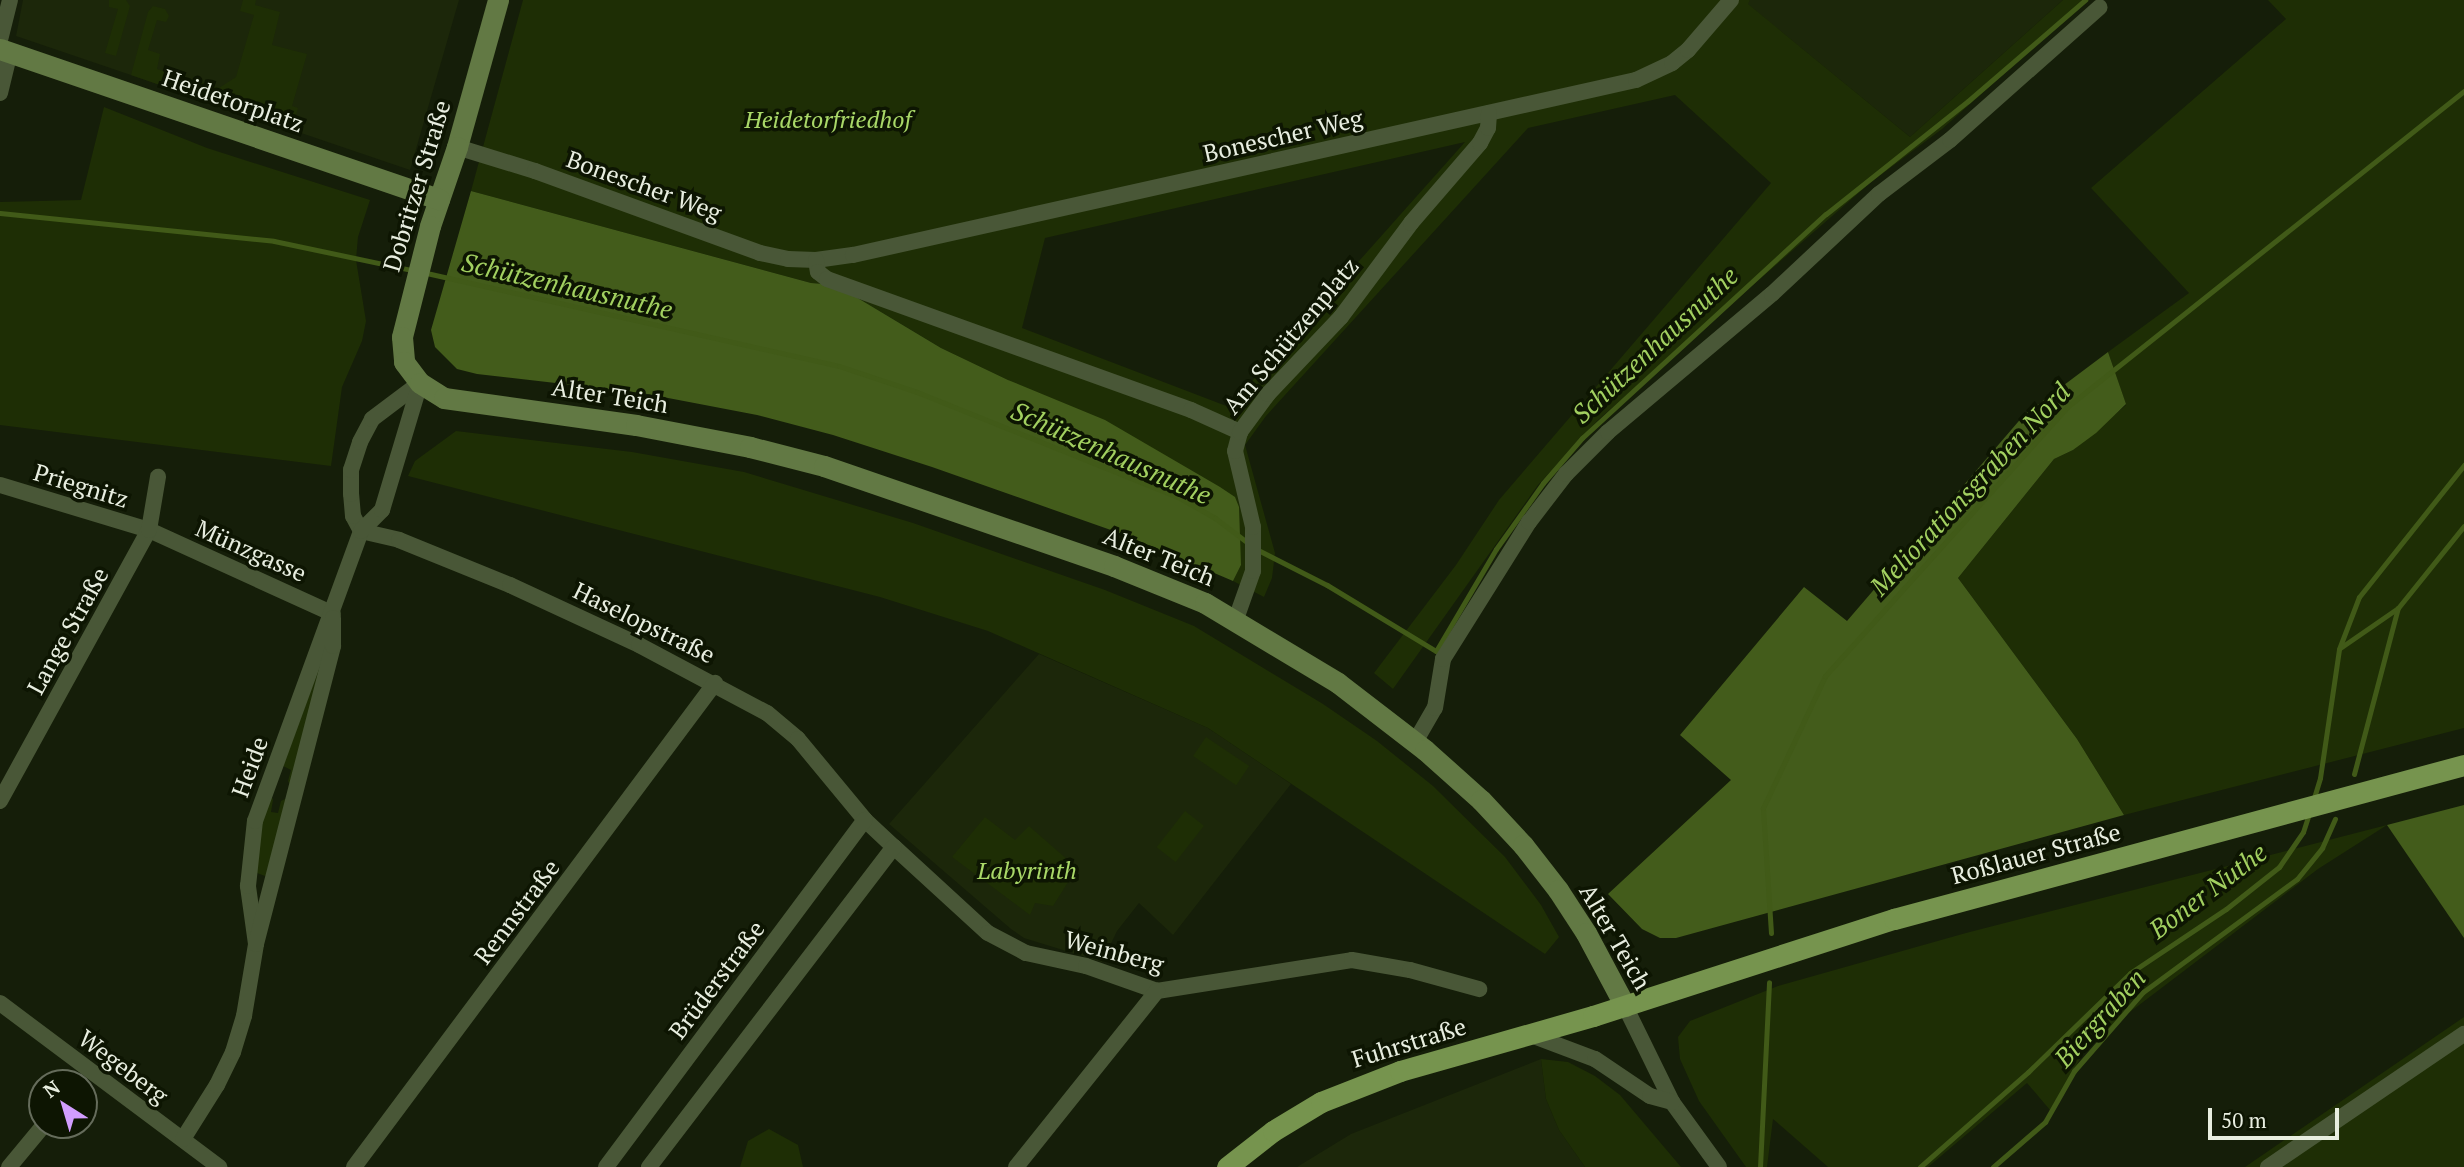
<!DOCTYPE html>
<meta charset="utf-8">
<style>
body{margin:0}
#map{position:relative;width:2464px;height:1167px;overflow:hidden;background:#151e09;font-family:"PT Serif",serif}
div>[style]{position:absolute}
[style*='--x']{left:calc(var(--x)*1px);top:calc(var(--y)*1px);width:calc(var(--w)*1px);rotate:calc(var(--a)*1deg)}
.built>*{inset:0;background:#1c270a}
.green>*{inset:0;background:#1e2e05;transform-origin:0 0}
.forest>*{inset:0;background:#435c1b}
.stream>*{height:5px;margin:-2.5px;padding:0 2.5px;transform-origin:2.5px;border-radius:2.5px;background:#415a18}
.street>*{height:16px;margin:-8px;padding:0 8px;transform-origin:8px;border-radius:8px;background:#495737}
.secondary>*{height:21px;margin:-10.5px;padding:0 10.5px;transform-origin:10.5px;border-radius:10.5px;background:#627944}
.primary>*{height:21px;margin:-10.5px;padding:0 10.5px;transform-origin:10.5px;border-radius:10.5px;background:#76944e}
span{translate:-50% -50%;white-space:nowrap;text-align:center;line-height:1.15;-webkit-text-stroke:7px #0d1502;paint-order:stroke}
.street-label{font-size:24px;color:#e8eee0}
.park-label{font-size:24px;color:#a9d868;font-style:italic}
.water-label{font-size:26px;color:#a2d060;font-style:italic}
.north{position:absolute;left:28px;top:1069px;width:70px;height:70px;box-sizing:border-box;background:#0d1502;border:2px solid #656c5b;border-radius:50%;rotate:323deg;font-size:19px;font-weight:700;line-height:28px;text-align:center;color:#e8eee0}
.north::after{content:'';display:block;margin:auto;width:24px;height:32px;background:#d19dfe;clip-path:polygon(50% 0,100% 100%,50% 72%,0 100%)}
.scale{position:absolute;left:2208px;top:1108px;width:131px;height:32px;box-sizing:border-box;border:4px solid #e8eee0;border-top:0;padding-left:9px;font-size:21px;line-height:24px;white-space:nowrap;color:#e8eee0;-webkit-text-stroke:5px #0d1502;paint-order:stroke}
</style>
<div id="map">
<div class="built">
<div style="clip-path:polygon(23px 0,459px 0,410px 170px,16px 36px)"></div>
<div style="clip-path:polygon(1750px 0,2063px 0,1910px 137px,1747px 4px)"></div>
<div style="clip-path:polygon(1039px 654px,1208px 728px,1291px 784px,1173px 935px,1139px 903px,1117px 931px,1102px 962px,1024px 938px,1011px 929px,889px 824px)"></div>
<div style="clip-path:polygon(1541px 1059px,1546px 1099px,1559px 1130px,1585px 1167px,1297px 1167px,1351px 1134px)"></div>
</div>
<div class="green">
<div style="clip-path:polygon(109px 0,126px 0,130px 6px,116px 56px,105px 53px,118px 9px,109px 7px)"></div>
<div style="clip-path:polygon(243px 0,256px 0,255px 5px,280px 12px,272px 45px,307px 54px,292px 106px,298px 108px,296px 115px,254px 102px,249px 116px,131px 75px,148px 12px,153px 6px,165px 9px,169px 16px,166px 22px,157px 20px,148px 50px,160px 54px,157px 69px,219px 88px,236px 77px,254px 15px,240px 11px)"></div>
<div style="clip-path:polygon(evenodd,523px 0,1750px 0,1748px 4px,1910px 137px,2063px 0,2087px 0,1942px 129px,1870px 183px,1598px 420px,1538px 485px,1393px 689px,1374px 673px,1456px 565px,1499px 500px,1771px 183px,1675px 95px,1528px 128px,1266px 416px,1245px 445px,1275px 553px,1272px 578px,1264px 597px,1233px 581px,1241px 565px,1008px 380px,941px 348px,836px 285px,811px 283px,471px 191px,523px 0,1465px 142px,1229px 407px,1022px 328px,1045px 238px,1465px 142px)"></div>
<div style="clip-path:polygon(2268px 0,2464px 0,2464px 728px,2124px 815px,2077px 739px,1958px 578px,2054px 459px,2073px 450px,2126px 405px,2108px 352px,2189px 293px,2091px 188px,2286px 19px)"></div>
<div style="clip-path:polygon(104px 107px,207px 148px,370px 200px,358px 237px,356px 260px,366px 321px,362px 341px,342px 387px,331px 466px,0 425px,0 202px,81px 200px)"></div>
<div style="clip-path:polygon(456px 431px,632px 452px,744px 472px,913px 523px,1105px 590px,1194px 626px,1323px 704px,1377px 741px,1433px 786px,1505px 857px,1541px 905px,1559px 937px,1545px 954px,1208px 728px,988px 631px,880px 597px,408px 476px,415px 461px)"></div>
<div style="clip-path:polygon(325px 652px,291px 787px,288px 781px,291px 770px,283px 766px)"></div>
<div style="left:1206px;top:737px;width:52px;height:23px;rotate:34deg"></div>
<div style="clip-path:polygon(270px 791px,273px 800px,271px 812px,278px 813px,281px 801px,289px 797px,269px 873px,265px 876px,257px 873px,257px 845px)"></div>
<div style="left:1185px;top:811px;width:24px;height:46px;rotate:38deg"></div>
<div style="clip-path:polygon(985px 817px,1015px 840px,1029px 826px,1077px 868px,1053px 906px,1035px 903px,1030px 915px,952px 857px)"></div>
<div style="clip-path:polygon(2387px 825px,2318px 869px,2105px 1031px,2086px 1049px,2050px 1110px,2027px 1083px,1928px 1167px,1828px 1167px,1773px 1119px,1767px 1167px,1746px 1167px,1699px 1101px,1680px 1059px,1678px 1037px,1690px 1021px,1778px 986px,1966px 933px)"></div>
<div style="clip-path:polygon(2464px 1017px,2464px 1167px,2245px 1167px)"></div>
<div style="clip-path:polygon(1541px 1059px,1568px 1062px,1595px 1076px,1620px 1095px,1681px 1167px,1585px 1167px,1559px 1130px,1546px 1099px)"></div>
<div style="clip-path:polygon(769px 1129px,798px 1145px,803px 1167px,740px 1167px,748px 1141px)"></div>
</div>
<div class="forest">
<div style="clip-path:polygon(471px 191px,811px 283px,836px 285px,941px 348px,1008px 380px,1105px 420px,1220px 487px,1235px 497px,1239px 507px,1241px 565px,1233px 581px,1125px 535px,932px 467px,833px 435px,757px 415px,642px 393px,477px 374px,457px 369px,435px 347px,431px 330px)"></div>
<div style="clip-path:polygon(2108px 352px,2126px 404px,2096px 433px,2073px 450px,2054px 459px,1958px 578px,2077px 739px,2124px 815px,1676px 938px,1660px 938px,1642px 929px,1608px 894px,1731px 780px,1680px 735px,1804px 587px,1847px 621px,2024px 415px)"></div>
<div style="clip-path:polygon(2464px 805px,2464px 938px,2387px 825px)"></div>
</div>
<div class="stream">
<div style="--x:0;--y:213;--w:275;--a:5.8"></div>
<div style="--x:274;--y:241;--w:141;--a:11.9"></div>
<div style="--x:422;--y:272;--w:427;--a:12.7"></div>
<div style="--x:839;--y:366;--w:82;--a:18.4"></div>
<div style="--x:917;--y:392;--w:281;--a:21.9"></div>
<div style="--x:1178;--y:497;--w:43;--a:29.6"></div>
<div style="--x:1215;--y:518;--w:41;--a:37.1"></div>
<div style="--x:1256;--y:549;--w:80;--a:26.9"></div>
<div style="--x:1327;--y:585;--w:127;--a:31.2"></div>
<div style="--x:1436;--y:651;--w:118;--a:-59.5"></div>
<div style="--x:1496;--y:549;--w:81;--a:-54.5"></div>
<div style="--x:1543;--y:483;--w:60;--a:-49.1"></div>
<div style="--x:1582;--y:438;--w:331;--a:-42.6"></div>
<div style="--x:1826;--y:214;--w:181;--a:-38.5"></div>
<div style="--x:1968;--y:101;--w:155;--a:-40.8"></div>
<div style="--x:2340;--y:648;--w:70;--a:-34.6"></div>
<div style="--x:2354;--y:774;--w:172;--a:-75.2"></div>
<div style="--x:2398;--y:608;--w:105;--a:-51.2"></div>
<div style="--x:2313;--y:801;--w:24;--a:-73"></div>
<div style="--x:2320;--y:778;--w:130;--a:-81.6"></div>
<div style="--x:2339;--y:649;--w:56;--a:-69"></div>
<div style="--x:2359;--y:597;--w:169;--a:-51.5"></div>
<div style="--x:1771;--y:933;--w:125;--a:-93.7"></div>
<div style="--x:1763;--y:808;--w:146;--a:-64.8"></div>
<div style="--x:1825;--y:676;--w:362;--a:-48"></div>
<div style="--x:2067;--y:407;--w:507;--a:-38.52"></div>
<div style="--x:1760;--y:1167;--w:185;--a:-87.2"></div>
<div style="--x:1920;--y:1167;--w:144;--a:-41.3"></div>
<div style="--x:2028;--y:1072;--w:142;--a:-44.1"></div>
<div style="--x:2130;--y:973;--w:115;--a:-33.7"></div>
<div style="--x:2226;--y:909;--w:68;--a:-38.4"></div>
<div style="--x:2279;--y:867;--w:42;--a:-55.6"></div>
<div style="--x:2303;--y:832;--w:19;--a:-72"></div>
<div style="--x:1993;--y:1167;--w:69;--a:-40.9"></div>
<div style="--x:2045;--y:1122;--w:59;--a:-60.4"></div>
<div style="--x:2074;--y:1071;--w:105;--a:-48.9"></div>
<div style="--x:2143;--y:992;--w:191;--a:-36.3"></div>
<div style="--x:2297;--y:879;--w:40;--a:-51"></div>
<div style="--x:2322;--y:848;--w:32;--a:-66"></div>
</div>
<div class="street">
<div style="--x:0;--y:40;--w:41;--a:-76"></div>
<div style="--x:0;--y:93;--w:42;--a:-76.3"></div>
<div style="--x:457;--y:147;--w:82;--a:17.1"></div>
<div style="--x:535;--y:171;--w:239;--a:20"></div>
<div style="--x:760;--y:253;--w:29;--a:12"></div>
<div style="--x:788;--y:259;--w:28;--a:2"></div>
<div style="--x:816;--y:260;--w:37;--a:-8"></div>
<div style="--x:853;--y:255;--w:802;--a:-12.6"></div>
<div style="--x:1636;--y:80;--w:40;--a:-25"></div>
<div style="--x:1672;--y:63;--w:21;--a:-39"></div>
<div style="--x:1688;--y:50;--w:66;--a:-49.3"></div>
<div style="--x:816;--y:260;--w:12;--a:81"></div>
<div style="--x:818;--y:272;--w:11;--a:38"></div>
<div style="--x:827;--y:279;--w:387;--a:19.8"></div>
<div style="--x:1191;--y:410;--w:54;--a:24.2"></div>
<div style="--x:0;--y:485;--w:156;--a:16.8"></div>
<div style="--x:149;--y:530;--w:202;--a:24.5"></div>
<div style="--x:361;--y:531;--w:39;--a:13"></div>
<div style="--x:399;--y:540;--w:120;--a:22.1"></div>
<div style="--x:510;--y:585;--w:142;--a:24.9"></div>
<div style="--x:639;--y:645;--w:145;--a:28"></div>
<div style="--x:767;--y:713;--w:40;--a:40"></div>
<div style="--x:798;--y:739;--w:105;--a:50.4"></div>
<div style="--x:865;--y:820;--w:40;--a:43"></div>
<div style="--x:894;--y:847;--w:127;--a:42.5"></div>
<div style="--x:988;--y:933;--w:43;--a:27.8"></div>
<div style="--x:1026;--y:953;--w:61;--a:12.2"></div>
<div style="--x:1086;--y:966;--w:75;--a:19.4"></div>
<div style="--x:1157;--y:991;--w:197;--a:-9"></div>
<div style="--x:1352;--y:960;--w:59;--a:9.8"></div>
<div style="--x:1410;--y:970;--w:72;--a:15.4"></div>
<div style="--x:361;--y:531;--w:17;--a:-118"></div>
<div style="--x:353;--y:516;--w:22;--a:-95"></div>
<div style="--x:351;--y:494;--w:24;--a:-90"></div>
<div style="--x:351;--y:470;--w:29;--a:-72"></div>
<div style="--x:360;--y:442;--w:26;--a:-62"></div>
<div style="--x:372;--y:419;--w:60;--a:-36.9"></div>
<div style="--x:1236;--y:619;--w:51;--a:-70.5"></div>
<div style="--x:1253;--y:571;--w:44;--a:-90"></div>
<div style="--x:1253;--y:527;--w:78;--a:-103.3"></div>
<div style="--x:1235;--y:451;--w:20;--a:-75"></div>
<div style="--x:1240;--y:432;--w:47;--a:-53.6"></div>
<div style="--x:1268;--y:394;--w:106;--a:-46.5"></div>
<div style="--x:1341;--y:317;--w:117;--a:-53.3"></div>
<div style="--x:1411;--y:223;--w:106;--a:-49.2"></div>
<div style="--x:1480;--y:143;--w:17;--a:-62"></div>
<div style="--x:1488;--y:128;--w:15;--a:-86"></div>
<div style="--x:1415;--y:742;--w:39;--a:-60"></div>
<div style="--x:1435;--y:708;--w:50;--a:-80.7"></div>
<div style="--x:1443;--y:659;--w:162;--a:-57.9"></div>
<div style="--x:1529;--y:522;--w:61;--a:-52.4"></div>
<div style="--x:1566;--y:474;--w:59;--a:-45"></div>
<div style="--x:1608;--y:432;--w:214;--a:-40.1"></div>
<div style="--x:1772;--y:294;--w:146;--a:-43.1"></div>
<div style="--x:1879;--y:194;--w:89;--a:-37.3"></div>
<div style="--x:1950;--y:140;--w:200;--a:-41.6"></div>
<div style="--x:0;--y:801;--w:309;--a:-61.2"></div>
<div style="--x:149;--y:530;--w:54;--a:-80.4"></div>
<div style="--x:256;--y:944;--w:59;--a:-97.9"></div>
<div style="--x:248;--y:886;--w:65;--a:-83.9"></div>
<div style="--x:255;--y:821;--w:309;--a:-69.9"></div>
<div style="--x:361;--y:531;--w:30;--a:-45"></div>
<div style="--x:382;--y:510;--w:133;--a:-73.3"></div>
<div style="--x:0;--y:1003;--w:274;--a:36.8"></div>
<div style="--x:1625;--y:1006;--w:107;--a:63.9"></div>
<div style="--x:1672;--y:1102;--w:80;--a:54.1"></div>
<div style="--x:1531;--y:1035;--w:68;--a:20.6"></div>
<div style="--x:1595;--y:1059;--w:66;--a:33.9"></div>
<div style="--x:1650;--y:1096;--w:23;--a:15"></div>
<div style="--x:183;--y:1139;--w:64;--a:-57.8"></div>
<div style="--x:217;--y:1085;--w:37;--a:-64"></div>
<div style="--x:233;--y:1052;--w:38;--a:-73"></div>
<div style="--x:244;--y:1016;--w:73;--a:-80.5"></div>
<div style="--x:256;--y:944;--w:308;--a:-75.5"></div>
<div style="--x:333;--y:646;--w:28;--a:-90"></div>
<div style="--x:9;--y:1167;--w:55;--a:-50.2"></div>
<div style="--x:354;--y:1167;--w:604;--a:-53.28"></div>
<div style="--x:606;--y:1167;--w:433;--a:-53.3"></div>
<div style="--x:649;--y:1167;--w:403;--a:-52.6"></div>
<div style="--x:1016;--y:1167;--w:226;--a:-51.3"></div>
<div style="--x:2268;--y:1167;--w:237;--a:-34.2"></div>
</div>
<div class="secondary">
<div style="--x:498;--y:0;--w:153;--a:105.6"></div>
<div style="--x:457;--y:147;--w:83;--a:108.9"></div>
<div style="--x:430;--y:226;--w:114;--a:104.2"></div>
<div style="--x:402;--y:337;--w:25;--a:85"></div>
<div style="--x:404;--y:362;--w:26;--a:53"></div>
<div style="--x:420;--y:383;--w:28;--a:32"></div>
<div style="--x:444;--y:398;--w:194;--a:8"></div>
<div style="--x:636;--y:425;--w:116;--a:10.9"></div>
<div style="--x:750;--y:447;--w:76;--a:14.4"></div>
<div style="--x:824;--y:466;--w:307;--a:19"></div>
<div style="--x:1114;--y:566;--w:98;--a:22.1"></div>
<div style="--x:1205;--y:603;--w:155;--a:31"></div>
<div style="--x:1338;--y:683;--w:110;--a:37.6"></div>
<div style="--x:1425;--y:750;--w:75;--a:41.8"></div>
<div style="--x:1481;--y:800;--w:62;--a:47"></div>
<div style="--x:1523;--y:845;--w:57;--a:52.1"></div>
<div style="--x:1558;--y:890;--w:51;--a:56.9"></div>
<div style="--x:1586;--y:933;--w:83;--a:61.9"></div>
<div style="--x:0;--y:49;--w:464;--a:18.9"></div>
</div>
<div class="primary">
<div style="--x:1227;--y:1167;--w:58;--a:-38"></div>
<div style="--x:1273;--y:1131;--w:56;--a:-31.1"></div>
<div style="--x:1321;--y:1102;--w:85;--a:-21.4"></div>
<div style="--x:1400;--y:1071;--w:201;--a:-15.9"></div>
<div style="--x:1593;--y:1016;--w:316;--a:-17.9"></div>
<div style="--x:1894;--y:919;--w:590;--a:-15.12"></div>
</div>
<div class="street-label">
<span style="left:233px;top:101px;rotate:19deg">Heidetorplatz</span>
<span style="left:1283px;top:136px;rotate:-13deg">Bonescher Weg</span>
<span style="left:417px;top:186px;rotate:-73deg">Dobritzer Straße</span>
<span style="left:644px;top:186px;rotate:20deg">Bonescher Weg</span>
<span style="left:1291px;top:336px;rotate:-50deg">Am Schützenplatz</span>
<span style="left:610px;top:396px;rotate:9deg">Alter Teich</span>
<span style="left:81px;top:486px;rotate:17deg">Priegnitz</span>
<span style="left:251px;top:551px;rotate:24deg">Münzgasse</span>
<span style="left:1159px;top:557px;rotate:22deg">Alter Teich</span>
<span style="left:644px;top:623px;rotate:26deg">Haselopstraße</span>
<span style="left:68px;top:631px;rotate:-61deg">Lange Straße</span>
<span style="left:250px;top:767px;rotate:-70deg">Heide</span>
<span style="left:2036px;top:854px;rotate:-15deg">Roßlauer Straße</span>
<span style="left:517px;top:912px;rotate:-53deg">Rennstraße</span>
<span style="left:1615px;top:937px;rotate:60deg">Alter Teich</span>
<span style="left:1114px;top:952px;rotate:15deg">Weinberg</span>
<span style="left:717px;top:980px;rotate:-53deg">Brüderstraße</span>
<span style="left:1409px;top:1043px;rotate:-17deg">Fuhrstraße</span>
<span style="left:123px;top:1067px;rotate:37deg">Wegeberg</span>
</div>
<div class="park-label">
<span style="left:828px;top:120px">Heidetorfriedhof</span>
<span style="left:1027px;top:871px">Labyrinth</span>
</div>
<div class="water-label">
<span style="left:567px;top:286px;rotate:13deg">Schützenhausnuthe</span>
<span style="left:1655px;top:345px;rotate:-43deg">Schützenhausnuthe</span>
<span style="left:1111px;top:453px;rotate:24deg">Schützenhausnuthe</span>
<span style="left:1970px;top:489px;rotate:-47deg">Meliorationsgraben Nord</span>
<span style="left:2208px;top:891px;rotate:-37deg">Boner Nuthe</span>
<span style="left:2100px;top:1018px;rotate:-48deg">Biergraben</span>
</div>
<div class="north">N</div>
<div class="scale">50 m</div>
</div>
